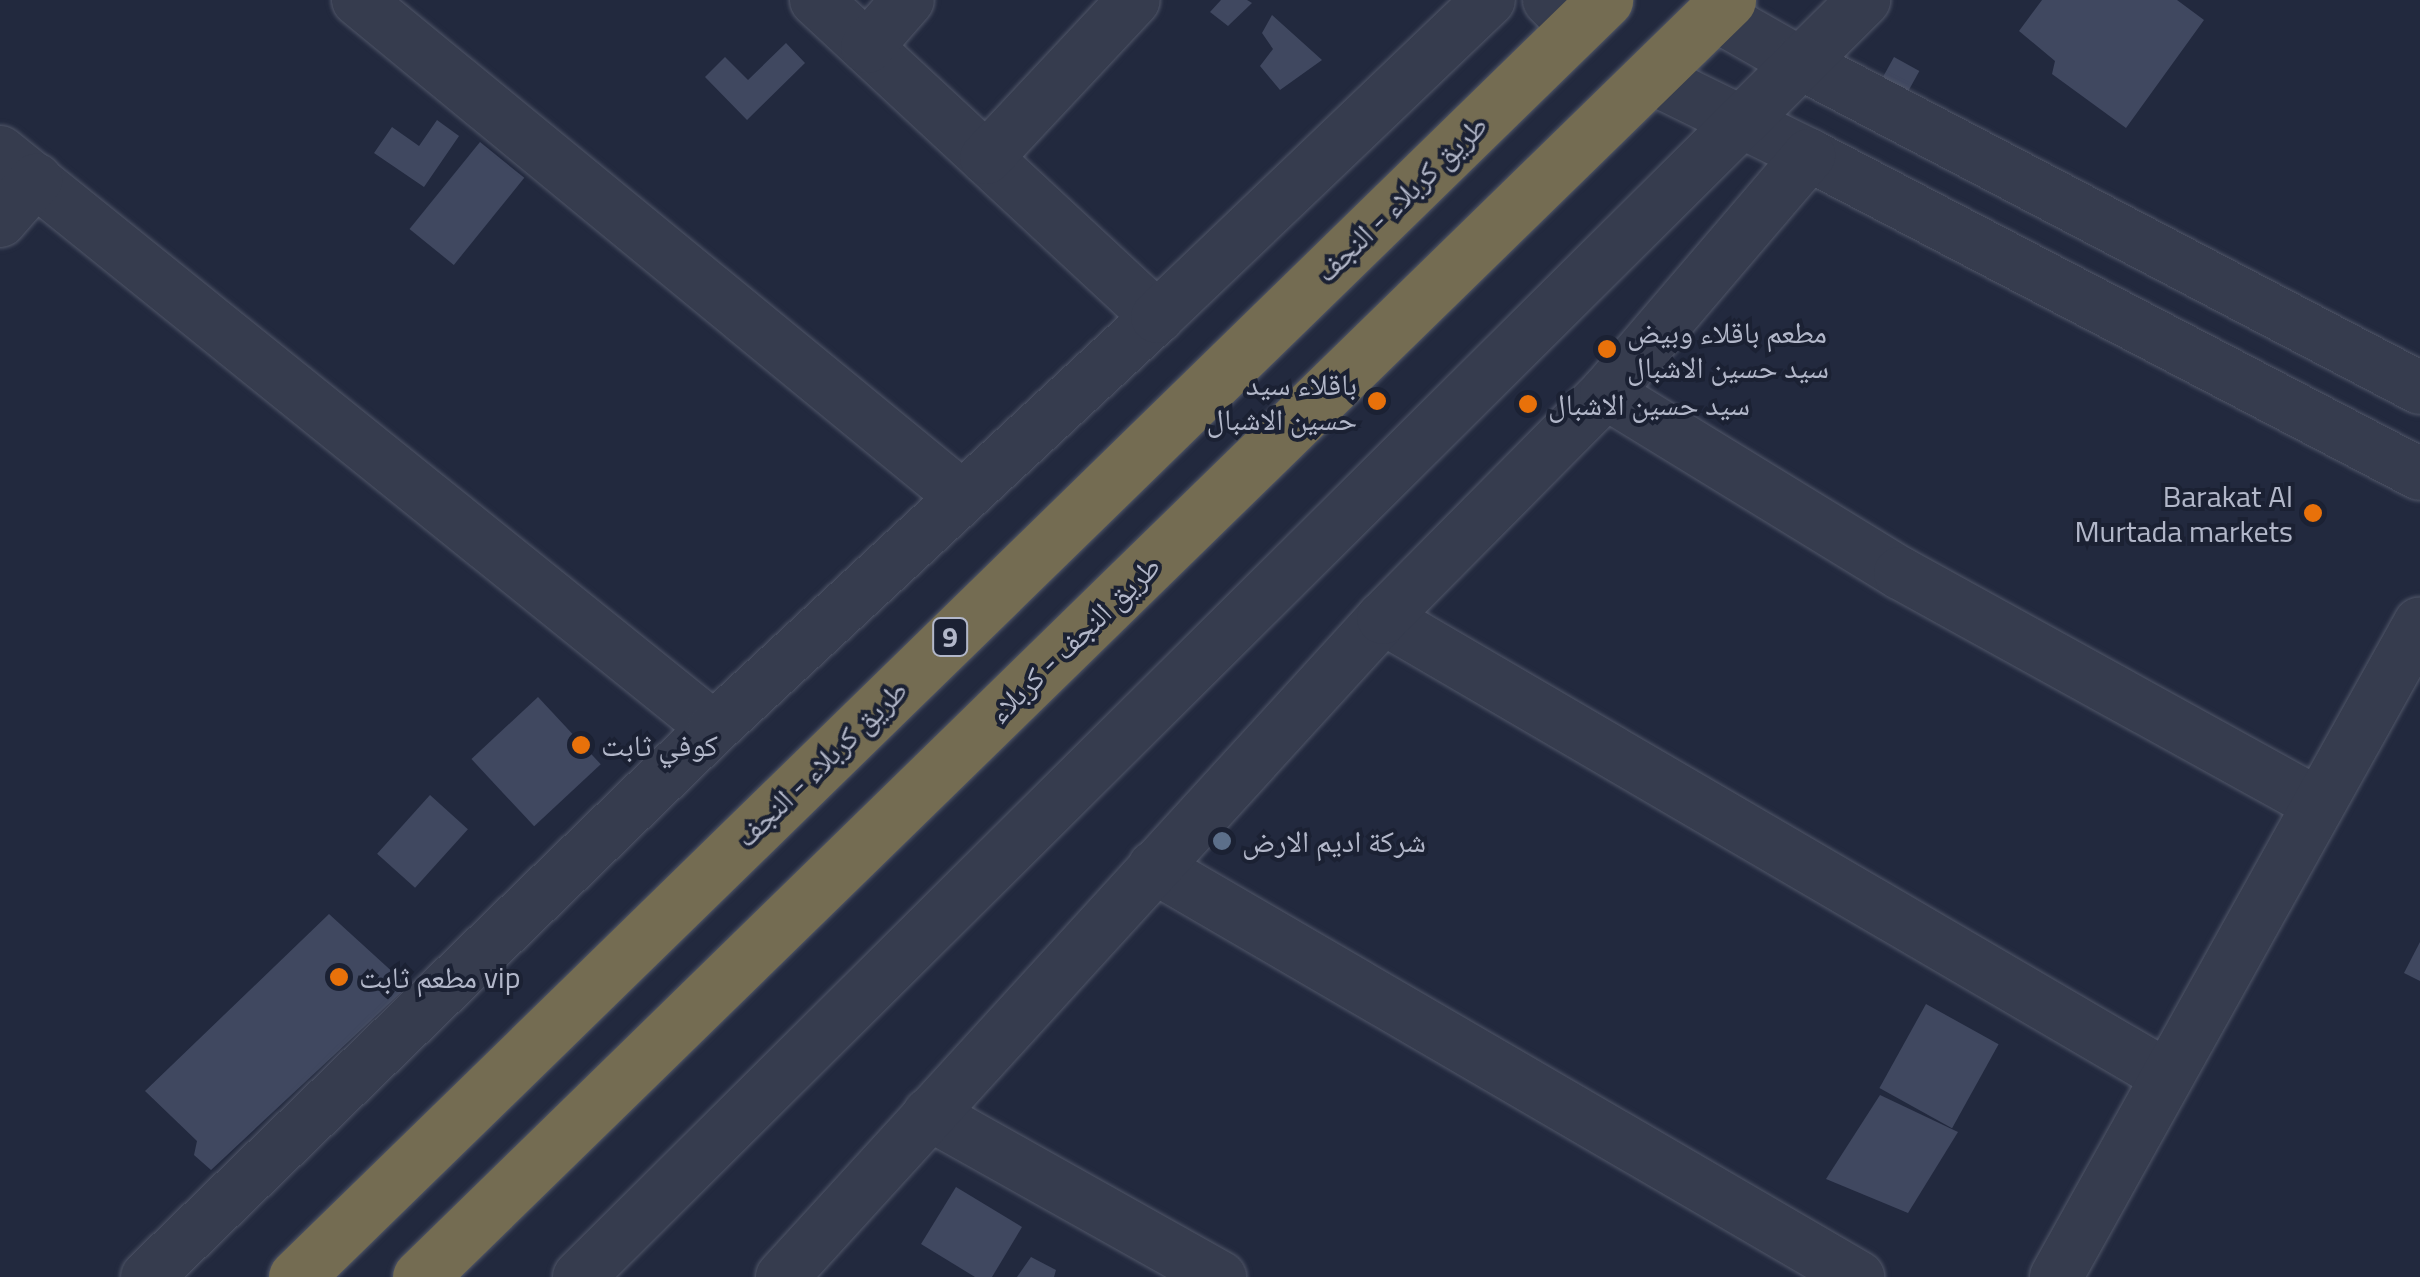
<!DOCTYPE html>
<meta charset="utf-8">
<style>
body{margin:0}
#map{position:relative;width:2420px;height:1277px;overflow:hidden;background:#22293e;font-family:"Titillium Web","Noto Naskh Arabic",sans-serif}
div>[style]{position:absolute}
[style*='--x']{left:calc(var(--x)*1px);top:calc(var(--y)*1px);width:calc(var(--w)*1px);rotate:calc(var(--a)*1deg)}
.building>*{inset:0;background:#404860;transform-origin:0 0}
.roads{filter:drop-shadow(0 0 2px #515769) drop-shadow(0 0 2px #515769)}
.minor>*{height:52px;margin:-26px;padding:0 26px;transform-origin:26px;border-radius:26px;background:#363c4e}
.highway>*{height:55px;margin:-27.5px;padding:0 27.5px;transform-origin:27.5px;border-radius:27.5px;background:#746c52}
.dots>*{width:28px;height:28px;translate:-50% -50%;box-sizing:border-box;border:5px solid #1b2133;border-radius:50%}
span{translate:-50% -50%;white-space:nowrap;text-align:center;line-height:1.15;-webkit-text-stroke:8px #1b2133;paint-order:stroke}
.shield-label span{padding:2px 8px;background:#1b2133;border:2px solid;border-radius:8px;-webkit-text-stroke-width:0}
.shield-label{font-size:28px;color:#b2b7c9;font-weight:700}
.street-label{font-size:30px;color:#b2b7c9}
.poi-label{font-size:30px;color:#b2b7c9}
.left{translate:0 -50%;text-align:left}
.right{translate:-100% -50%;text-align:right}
</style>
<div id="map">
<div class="building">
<div style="clip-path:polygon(1221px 0,1247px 0,1252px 3px,1228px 26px,1210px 12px)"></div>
<div style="clip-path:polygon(2042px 0,2177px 0,2204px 20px,2126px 128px,2052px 74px,2055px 61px,2019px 31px)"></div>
<div style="clip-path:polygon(1272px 15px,1322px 60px,1280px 90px,1260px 66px,1273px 49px,1262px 33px)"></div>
<div style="clip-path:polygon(786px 43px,805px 63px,747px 120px,705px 77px,725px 57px,748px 80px)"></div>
<div style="left:1894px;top:57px;width:29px;height:36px;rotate:29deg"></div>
<div style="clip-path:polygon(437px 120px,459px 136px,424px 187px,374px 153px,392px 127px,419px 146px)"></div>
<div style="left:480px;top:142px;width:57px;height:112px;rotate:39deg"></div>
<div style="left:538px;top:697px;width:92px;height:91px;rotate:47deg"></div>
<div style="left:430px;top:795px;width:51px;height:79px;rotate:42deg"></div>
<div style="clip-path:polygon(329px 914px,408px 986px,211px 1170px,194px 1155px,197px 1141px,145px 1091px)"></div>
<div style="clip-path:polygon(2420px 942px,2420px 981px,2404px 973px)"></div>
<div style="left:1926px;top:1004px;width:83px;height:96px;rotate:29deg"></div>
<div style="clip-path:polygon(1880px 1095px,1958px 1132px,1908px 1213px,1826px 1179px)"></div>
<div style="clip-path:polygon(956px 1187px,1022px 1227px,992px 1277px,975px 1277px,921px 1244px)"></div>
<div style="clip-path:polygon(1031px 1257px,1056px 1270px,1054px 1277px,1017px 1277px)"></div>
</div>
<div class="roads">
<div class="minor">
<div style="--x:358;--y:0;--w:779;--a:39.43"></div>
<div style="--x:816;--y:0;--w:466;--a:42.9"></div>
<div style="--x:1549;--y:0;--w:40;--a:45"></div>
<div style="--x:1714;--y:14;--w:97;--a:29.7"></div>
<div style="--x:1798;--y:62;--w:702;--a:27.66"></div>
<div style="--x:867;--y:47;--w:62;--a:-48.9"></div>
<div style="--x:1650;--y:77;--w:177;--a:26.1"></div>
<div style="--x:1809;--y:155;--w:689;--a:27.57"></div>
<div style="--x:0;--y:152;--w:917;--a:38.89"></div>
<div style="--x:986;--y:158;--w:216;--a:-46.9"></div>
<div style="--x:0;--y:221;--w:55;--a:-48.7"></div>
<div style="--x:1606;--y:393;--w:345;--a:31.5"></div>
<div style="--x:1900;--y:573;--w:478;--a:28.9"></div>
<div style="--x:1383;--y:618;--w:906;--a:30.3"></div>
<div style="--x:1154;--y:867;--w:815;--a:30.22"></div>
<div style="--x:929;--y:1114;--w:334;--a:29.3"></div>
<div style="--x:147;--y:1277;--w:789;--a:-44.08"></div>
<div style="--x:714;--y:728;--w:604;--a:-42.85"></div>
<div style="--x:1157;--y:317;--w:459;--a:-43.7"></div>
<div style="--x:579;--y:1277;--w:1812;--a:-44.82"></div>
<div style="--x:782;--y:1277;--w:892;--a:-47.64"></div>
<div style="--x:1383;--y:618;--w:317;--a:-45.3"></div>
<div style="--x:1606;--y:393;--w:313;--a:-49.5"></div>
<div style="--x:2056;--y:1277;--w:748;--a:-60.9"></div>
</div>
<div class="highway">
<div style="--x:296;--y:1277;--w:1829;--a:-44.29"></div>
<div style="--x:420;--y:1277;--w:1828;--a:-44.31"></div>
</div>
</div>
<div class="dots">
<div style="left:1607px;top:349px;background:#e8710a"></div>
<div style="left:1377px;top:401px;background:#e8710a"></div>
<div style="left:1528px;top:404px;background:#e8710a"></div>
<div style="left:2313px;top:513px;background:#e8710a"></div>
<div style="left:581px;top:745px;background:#e8710a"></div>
<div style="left:1222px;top:841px;background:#5c6f8a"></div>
<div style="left:339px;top:977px;background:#e8710a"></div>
</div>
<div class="shield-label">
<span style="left:950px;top:637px">9</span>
</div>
<div class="street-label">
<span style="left:1401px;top:198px;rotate:-44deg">طريق کربلاء - النجف</span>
<span style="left:1074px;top:639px;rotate:-44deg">طريق النجف - کربلاء</span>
<span style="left:821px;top:763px;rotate:-44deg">طريق کربلاء - النجف</span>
</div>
<div class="poi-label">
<span class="left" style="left:1627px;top:349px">مطعم باقلاء وبيض<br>سيد حسين الاشبال</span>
<span class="right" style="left:1357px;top:401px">باقلاء سيد<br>حسين الاشبال</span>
<span class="left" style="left:1548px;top:404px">سيد حسين الاشبال</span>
<span class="right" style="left:2293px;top:513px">Barakat Al<br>Murtada markets</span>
<span class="left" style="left:601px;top:745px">كوفي ثابت</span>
<span class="left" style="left:1242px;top:841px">شركة اديم الارض</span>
<span class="left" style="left:359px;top:977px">مطعم ثابت vip</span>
</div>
</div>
